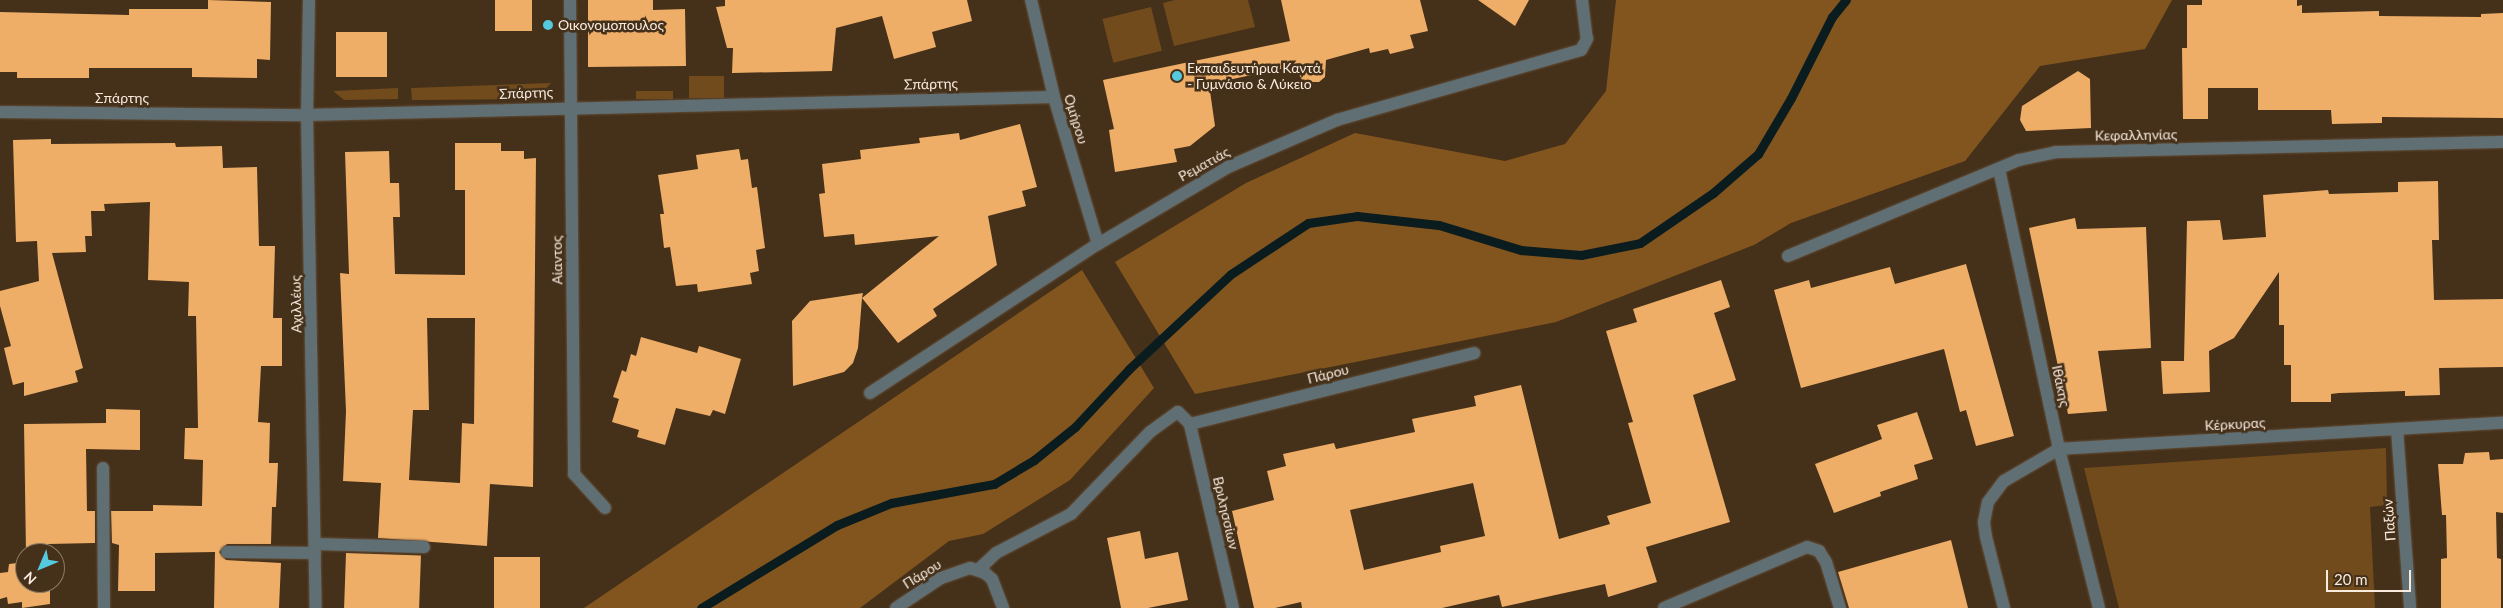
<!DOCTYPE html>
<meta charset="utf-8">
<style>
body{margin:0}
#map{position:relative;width:2503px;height:608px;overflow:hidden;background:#45301a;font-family:Lato,sans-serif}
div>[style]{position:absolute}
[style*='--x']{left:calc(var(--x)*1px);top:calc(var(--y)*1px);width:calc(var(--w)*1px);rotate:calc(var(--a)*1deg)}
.green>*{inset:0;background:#724b1d;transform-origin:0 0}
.forest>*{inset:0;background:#83551e}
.stream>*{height:9px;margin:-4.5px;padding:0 4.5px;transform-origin:4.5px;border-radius:4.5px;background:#0b1c1f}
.building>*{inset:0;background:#eeae68;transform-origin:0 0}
.roads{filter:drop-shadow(0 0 1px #624e39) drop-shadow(0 0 1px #624e39)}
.service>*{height:12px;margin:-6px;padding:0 6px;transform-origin:6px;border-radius:6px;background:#5f6f73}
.pedestrian>*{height:12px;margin:-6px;padding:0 6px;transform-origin:6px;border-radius:6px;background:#5f6f73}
.minor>*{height:12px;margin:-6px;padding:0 6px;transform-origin:6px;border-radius:6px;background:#5f6f73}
.dots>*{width:14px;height:14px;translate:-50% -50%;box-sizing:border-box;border:2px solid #45301a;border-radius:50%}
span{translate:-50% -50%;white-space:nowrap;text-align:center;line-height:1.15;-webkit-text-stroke:5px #45301a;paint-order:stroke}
.poi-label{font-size:14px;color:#f9ebde}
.left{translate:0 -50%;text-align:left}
.street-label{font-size:14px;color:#f9ebde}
.north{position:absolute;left:15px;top:543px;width:50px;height:50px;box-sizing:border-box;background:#45301a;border:1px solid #8d7b68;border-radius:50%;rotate:225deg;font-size:14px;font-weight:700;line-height:20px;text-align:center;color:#f9ebde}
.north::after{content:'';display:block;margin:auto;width:18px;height:22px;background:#55cadf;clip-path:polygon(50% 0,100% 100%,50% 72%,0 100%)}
.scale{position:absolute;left:2326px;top:570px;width:85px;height:22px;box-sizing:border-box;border:2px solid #f9ebde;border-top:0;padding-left:6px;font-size:15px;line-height:18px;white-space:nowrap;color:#f9ebde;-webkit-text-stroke:4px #45301a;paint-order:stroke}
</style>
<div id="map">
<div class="green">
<div style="clip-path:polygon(1175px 0,1248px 0,1255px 27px,1174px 46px,1163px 3px)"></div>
<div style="left:1151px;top:7px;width:45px;height:50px;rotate:76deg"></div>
<div style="left:724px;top:76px;width:22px;height:35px;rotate:90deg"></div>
<div style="clip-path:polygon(551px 83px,539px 96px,531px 99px,412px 100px,411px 88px)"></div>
<div style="clip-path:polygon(398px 88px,398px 99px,344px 100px,333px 91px)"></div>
<div style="left:673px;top:91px;width:8px;height:37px;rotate:90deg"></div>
<div style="clip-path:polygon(2386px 448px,2387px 505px,2370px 507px,2375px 608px,2119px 608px,2084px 468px)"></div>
</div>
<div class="forest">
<div style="clip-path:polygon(1616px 0,2172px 0,2145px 49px,2040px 66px,1965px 161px,1791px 223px,1754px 245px,1556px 322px,1195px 394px,1115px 262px,1246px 183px,1355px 133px,1505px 161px,1565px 144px,1606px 91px)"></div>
<div style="clip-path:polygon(1082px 270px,1154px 388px,1070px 480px,983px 534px,949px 541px,860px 608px,584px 608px)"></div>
</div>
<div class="stream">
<div style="--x:701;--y:608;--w:159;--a:-31.4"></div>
<div style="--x:837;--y:525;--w:58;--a:-22.2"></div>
<div style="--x:891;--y:503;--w:105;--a:-10.5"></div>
<div style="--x:994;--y:484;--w:47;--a:-31"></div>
<div style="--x:1034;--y:460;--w:53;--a:-38.8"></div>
<div style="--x:1075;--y:427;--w:79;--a:-47"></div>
<div style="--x:1129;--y:369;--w:139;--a:-43"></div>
<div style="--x:1231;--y:274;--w:92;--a:-33.5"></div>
<div style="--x:1308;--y:223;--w:49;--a:-8.1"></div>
<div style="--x:1357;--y:216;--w:82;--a:6.3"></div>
<div style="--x:1439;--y:225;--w:86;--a:17"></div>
<div style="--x:1521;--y:250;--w:60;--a:4.8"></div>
<div style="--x:1581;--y:255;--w:60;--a:-11.5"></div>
<div style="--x:1640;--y:243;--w:88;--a:-34.4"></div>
<div style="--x:1713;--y:193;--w:60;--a:-40.9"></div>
<div style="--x:1758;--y:154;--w:65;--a:-59.5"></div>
<div style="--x:1791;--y:98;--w:91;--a:-63.2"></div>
<div style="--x:1832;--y:17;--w:22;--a:-51"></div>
</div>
<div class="building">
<div style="clip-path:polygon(208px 0,271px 2px,270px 60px,257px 59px,257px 78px,192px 77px,192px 68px,89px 68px,89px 78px,17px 78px,17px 72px,0 72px,0 12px,129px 15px,129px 9px,208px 9px)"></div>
<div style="left:495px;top:0;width:37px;height:31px"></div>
<div style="clip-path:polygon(588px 0,653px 0,653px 10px,685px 9px,686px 66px,588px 67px)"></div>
<div style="clip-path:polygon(725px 0,967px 0,972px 21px,932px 32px,936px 47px,894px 59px,882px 16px,836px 28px,832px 71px,732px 73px,733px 48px,727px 48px,716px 7px,725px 6px)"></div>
<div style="clip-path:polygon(1281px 0,1420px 0,1428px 31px,1410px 35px,1414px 48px,1390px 54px,1388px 49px,1370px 53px,1369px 48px,1326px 60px,1325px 77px,1319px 82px,1303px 82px,1295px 66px,1209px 84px,1215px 126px,1190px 146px,1174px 149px,1177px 162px,1115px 172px,1109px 130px,1114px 129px,1103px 80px,1290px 41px)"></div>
<div style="clip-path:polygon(1478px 0,1529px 0,1515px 26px)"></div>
<div style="clip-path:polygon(2202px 0,2297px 0,2297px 6px,2302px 5px,2302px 13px,2379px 11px,2379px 16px,2481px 17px,2481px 14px,2503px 13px,2503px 118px,2382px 117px,2382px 123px,2332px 124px,2331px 110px,2258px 110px,2258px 88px,2208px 88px,2208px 119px,2183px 119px,2182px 48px,2187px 48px,2187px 5px,2202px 5px)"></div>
<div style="left:336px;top:32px;width:51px;height:45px"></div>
<div style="clip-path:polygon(2078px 71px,2090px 79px,2091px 128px,2026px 131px,2020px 120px,2022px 106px)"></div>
<div style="clip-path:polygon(1020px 124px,1037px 187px,1022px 191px,1026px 206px,988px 216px,997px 265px,933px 309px,937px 316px,898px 343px,862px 298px,858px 348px,853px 363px,844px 372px,793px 386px,792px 321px,810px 301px,863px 293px,862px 298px,939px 236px,855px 245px,854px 234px,824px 237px,819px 194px,825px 193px,822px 164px,861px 159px,860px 150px,920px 143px,919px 138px,959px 133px,960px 140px)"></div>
<div style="clip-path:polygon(51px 139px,51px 144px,175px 143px,176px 147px,222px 146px,223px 168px,257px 167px,259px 246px,275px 246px,273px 318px,282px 318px,282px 366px,261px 366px,258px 422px,270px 423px,269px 463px,278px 463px,276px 507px,272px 507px,271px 544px,227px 544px,219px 552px,226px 560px,281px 563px,279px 608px,214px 608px,215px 552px,155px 553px,155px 591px,118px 591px,119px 545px,112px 543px,111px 511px,153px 511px,153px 505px,202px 506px,203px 460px,184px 459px,185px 428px,198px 428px,196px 316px,188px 316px,189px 282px,148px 280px,150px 202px,104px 204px,105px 211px,91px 211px,92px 236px,85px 236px,86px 252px,52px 253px,83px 368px,75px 371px,78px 382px,24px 396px,24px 382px,13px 385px,4px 348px,11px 346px,0 306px,0 291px,39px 281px,37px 241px,16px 242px,13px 140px)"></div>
<div style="clip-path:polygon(evenodd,455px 143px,501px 143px,501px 151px,524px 151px,524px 159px,536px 158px,533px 487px,490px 484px,487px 546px,378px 538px,381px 483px,343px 481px,346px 411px,340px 273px,349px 274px,345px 152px,389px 151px,390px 183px,399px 183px,400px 217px,393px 217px,395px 274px,465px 275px,465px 190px,455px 190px,455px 143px,427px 318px,475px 318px,474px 424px,462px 423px,460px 483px,409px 480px,413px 410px,429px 410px,427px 318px)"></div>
<div style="clip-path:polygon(739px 149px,741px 160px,748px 159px,752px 188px,757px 187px,765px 248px,756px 250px,759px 271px,750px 273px,752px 284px,698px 292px,697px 284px,676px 286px,670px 247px,664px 248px,660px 214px,664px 214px,658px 175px,698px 169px,696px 155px)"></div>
<div style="clip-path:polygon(2438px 181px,2439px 240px,2432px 240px,2434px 300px,2503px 299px,2503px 367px,2439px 368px,2440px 395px,2405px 396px,2405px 391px,2339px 393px,2331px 394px,2331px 402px,2291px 402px,2291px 365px,2284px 365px,2284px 325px,2279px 325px,2279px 272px,2234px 338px,2209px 351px,2210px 392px,2163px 394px,2161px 361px,2184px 361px,2187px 221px,2220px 220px,2223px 240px,2266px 237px,2263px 195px,2328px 190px,2329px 194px,2398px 192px,2398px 182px)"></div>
<div style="clip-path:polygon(2075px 218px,2077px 229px,2146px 227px,2151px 348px,2098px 351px,2107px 411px,2068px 414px,2029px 228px)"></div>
<div style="clip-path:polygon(1966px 264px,2014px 436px,1976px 446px,1966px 410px,1960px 412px,1944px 349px,1801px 388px,1774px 290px,1809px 280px,1811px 288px,1890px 267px,1895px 284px)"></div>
<div style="clip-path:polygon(evenodd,1721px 280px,1730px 307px,1714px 313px,1736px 380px,1693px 395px,1730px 522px,1646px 547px,1657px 582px,1608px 597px,1605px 584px,1502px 607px,1499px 595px,1442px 608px,1302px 608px,1301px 602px,1275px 608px,1254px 608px,1232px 511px,1274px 500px,1267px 471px,1286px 466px,1283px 454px,1334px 443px,1336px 449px,1415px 432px,1412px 419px,1476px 406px,1474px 396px,1521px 385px,1559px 539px,1610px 524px,1607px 516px,1651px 503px,1628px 423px,1633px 422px,1606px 331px,1637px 322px,1633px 309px,1721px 280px,1473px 483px,1485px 536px,1440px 546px,1441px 552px,1364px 570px,1350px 510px,1473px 483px)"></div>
<div style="clip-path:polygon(641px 337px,697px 353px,699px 346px,741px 359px,725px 414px,713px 410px,710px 416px,676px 408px,665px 445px,637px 437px,639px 430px,612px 422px,619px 399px,613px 397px,622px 370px,626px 372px,631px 354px,636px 356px)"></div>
<div style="clip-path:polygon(106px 409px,140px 410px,140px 450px,86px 449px,87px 511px,95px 511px,95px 543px,48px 544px,49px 553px,26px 553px,24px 424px,106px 423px)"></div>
<div style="clip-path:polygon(1917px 412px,1933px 459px,1914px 465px,1918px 479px,1880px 492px,1881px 496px,1834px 513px,1815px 464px,1882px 439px,1877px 425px)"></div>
<div style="clip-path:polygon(2489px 452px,2490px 460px,2503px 459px,2503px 513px,2496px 512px,2497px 558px,2501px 559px,2501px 608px,2441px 608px,2441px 559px,2447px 558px,2446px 515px,2442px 515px,2438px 464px,2463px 464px,2465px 453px)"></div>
<div style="clip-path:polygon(1140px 531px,1145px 559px,1178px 552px,1188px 600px,1148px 608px,1121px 608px,1107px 538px)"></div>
<div style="clip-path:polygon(1951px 540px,1968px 608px,1849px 608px,1838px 572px)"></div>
<div style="left:346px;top:553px;width:75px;height:55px;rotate:2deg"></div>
<div style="left:494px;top:557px;width:46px;height:51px"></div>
<div style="clip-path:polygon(25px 562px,25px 583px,50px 583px,50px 604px,22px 608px,22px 602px,8px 604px,7px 597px,0 599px,0 573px,8px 572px,9px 564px)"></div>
</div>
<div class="roads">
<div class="service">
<div style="--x:103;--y:468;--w:140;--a:89.6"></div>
<div style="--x:315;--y:544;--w:109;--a:1.6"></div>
<div style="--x:227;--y:552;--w:88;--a:0.7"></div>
</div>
<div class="pedestrian">
<div style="--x:1098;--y:244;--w:151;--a:-30.6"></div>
<div style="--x:1228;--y:167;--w:119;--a:-23.3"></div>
<div style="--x:1337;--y:120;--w:254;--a:-16"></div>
<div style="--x:1581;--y:50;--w:13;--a:-61"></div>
<div style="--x:978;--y:570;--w:25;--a:-43"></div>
<div style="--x:996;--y:553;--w:85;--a:-27.5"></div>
<div style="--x:1071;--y:514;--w:114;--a:-46.1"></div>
<div style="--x:1150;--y:432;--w:34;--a:-36"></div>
<div style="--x:1178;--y:412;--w:17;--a:45"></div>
</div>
<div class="minor">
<div style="--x:309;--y:0;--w:115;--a:91"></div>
<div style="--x:307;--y:115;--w:493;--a:89"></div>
<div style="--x:570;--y:0;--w:474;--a:89.5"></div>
<div style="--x:574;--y:474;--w:46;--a:47.6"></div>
<div style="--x:1582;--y:0;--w:39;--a:83"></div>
<div style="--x:0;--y:112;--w:307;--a:0.6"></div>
<div style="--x:307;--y:115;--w:747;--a:-1.38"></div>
<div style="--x:1999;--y:169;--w:286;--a:77.9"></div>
<div style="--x:2059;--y:449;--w:164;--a:75.9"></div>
<div style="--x:1788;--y:256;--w:250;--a:-22.6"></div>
<div style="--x:2019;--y:160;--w:38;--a:-12"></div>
<div style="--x:2056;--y:152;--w:447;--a:-1.3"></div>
<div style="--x:870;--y:393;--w:272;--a:-33.2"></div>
<div style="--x:1098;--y:244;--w:153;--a:-106.7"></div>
<div style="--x:1054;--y:97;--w:100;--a:-103.3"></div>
<div style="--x:2397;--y:429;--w:179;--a:85.8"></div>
<div style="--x:896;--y:608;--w:54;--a:-33.7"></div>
<div style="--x:941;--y:578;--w:31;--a:-19"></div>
<div style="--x:970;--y:568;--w:16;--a:18"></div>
<div style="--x:985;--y:573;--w:9;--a:41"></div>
<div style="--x:992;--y:579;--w:31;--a:69"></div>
<div style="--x:1233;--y:608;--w:189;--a:-103.2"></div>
<div style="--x:1190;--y:424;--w:293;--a:-14"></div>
<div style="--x:1664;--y:608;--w:155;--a:-23.1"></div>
<div style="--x:1807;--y:547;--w:13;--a:18"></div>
<div style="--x:1819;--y:551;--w:13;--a:58"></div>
<div style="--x:1826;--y:562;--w:48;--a:73.1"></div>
<div style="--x:2004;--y:608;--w:73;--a:-104.2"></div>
<div style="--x:1986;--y:537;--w:15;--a:-98"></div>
<div style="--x:1984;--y:522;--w:20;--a:-79"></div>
<div style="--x:1988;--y:502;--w:26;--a:-53"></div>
<div style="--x:2004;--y:481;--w:64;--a:-30.2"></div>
<div style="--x:2059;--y:449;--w:445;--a:-3.4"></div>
</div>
</div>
<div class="dots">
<div style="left:548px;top:25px;background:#55cadf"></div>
<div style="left:1177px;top:76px;background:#55cadf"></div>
</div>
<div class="poi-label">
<span class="left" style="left:558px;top:25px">Οικονομοπουλος</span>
<span class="left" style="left:1187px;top:76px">Εκπαιδευτήρια Καντά<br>- Γυμνάσιο &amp; Λύκειο</span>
</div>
<div class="street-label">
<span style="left:931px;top:84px;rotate:-1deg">Σπάρτης</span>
<span style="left:526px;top:93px;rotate:-2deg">Σπάρτης</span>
<span style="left:122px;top:98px">Σπάρτης</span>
<span style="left:1076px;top:119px;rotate:73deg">Ομήρου</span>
<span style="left:2136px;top:135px;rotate:-1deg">Κεφαλληνίας</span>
<span style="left:1204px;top:164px;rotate:-29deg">Ρεματιάς</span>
<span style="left:557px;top:260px;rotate:-91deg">Αίαντος</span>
<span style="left:296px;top:304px;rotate:-91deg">Αχιλλέως</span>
<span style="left:1328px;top:374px;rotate:-14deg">Πάρου</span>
<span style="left:2061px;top:386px;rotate:78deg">Ιθάκης</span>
<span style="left:2235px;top:424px;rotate:-3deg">Κέρκυρας</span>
<span style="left:1226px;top:513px;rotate:77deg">Βριλησσίων</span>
<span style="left:2389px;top:520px;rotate:-94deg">Παξών</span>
<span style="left:922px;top:574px;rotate:-32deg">Πάρου</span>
</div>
<div class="north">N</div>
<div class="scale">20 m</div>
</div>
